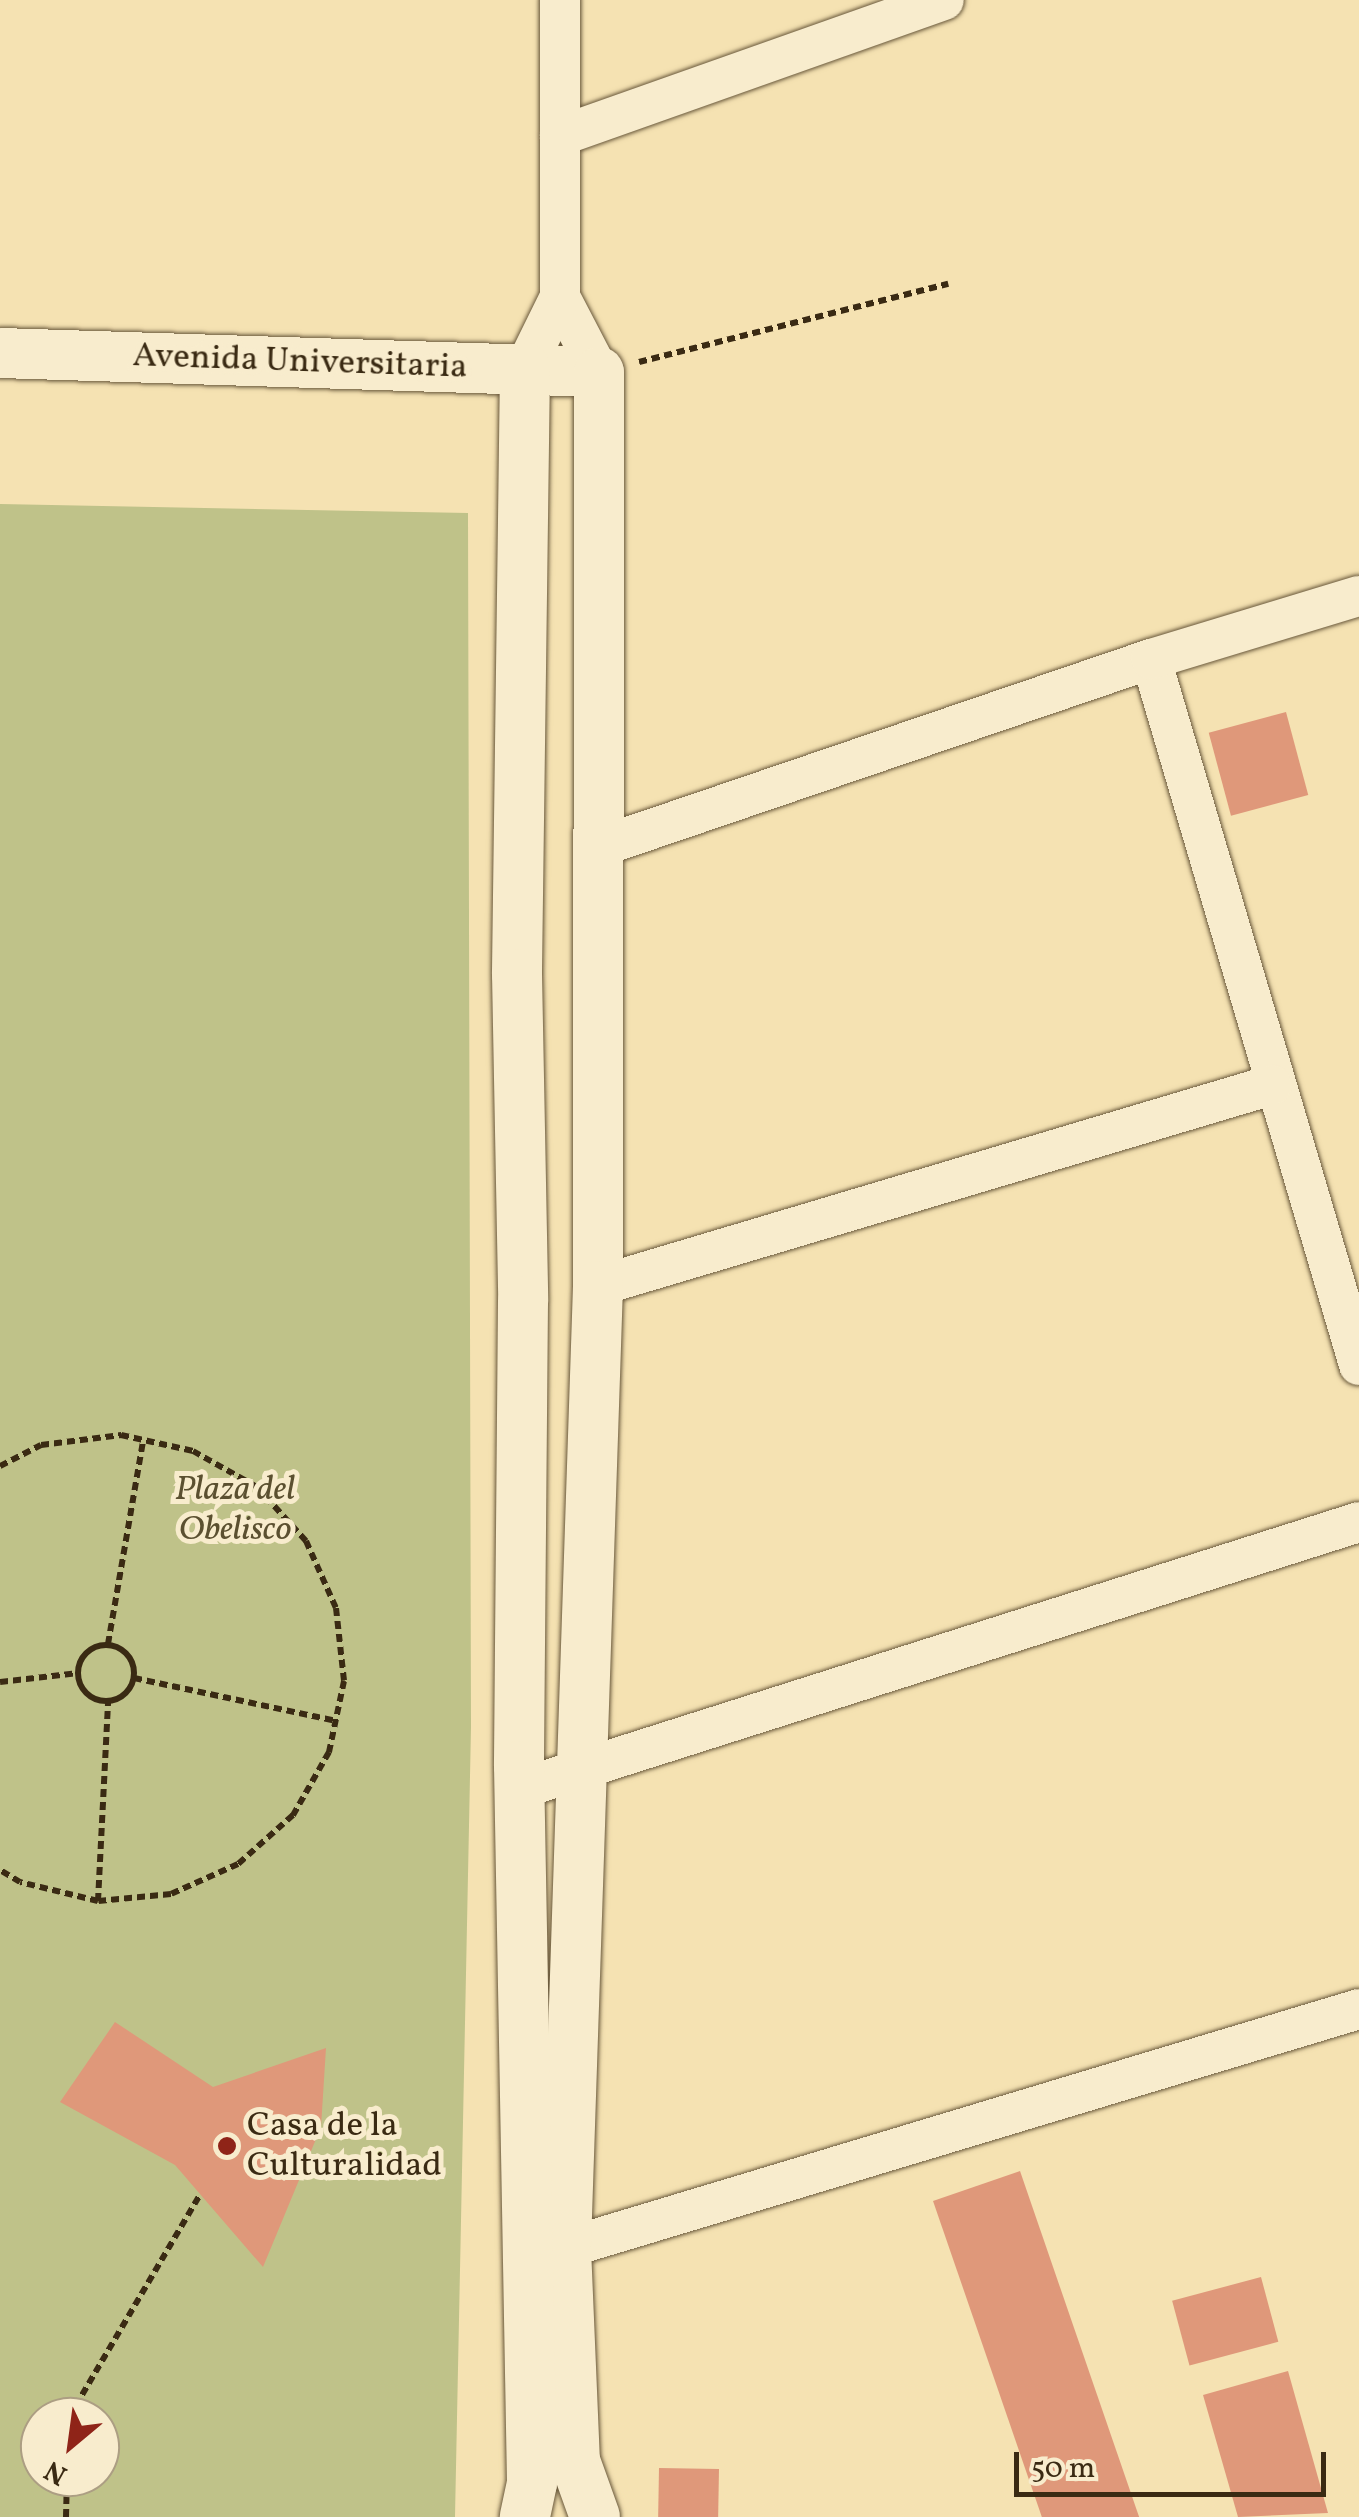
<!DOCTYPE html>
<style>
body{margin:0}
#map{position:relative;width:1359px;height:2517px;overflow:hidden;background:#f5e2b2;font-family:Vollkorn,serif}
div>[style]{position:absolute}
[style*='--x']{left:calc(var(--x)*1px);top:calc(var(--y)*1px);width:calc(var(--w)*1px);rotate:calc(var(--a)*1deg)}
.green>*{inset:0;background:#bfc289}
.building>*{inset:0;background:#df987a;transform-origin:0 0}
.path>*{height:6px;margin-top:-3px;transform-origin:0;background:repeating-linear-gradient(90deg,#3a2a13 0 8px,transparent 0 13px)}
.path>.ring{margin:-3px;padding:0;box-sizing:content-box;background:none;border:6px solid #3a2a13;border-radius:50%}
.roads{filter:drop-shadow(0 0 2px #69583b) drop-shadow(0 0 2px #69583b)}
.minor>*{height:40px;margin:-20px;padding:0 20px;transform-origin:20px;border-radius:20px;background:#f8eccd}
.tertiary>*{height:50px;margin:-25px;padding:0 25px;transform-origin:25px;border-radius:25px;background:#f8eccd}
.dots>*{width:28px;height:28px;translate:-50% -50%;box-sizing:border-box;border:5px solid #f8eccd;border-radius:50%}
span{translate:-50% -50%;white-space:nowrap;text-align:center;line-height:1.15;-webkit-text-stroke:10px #f8eccd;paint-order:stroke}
.street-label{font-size:35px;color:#3a2a13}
.park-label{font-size:35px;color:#5b5030;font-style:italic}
.poi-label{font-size:35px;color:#3a2a13}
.left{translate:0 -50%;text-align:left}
.north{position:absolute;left:20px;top:2397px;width:100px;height:100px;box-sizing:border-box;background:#f8eccd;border:2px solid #ac9e83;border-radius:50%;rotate:209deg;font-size:28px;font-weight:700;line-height:40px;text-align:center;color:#3a2a13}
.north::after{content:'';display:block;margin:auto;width:35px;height:45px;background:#8f2418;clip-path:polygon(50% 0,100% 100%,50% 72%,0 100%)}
.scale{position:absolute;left:1014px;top:2452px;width:312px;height:45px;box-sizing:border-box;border:5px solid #3a2a13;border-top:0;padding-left:12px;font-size:30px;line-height:35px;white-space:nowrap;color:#3a2a13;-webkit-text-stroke:8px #f8eccd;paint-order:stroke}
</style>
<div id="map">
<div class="green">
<div style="clip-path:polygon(evenodd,0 504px,468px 513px,471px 1727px,455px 2517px,0 2517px,0 504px,40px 2417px,100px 2417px,100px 2477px,40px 2477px,40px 2417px)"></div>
</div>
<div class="building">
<div style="left:1286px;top:712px;width:86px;height:80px;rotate:75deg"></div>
<div style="clip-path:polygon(115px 2022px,213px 2087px,326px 2048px,321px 2127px,263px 2267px,175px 2165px,60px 2102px)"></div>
<div style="left:1020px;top:2171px;width:366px;height:92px;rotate:71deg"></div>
<div style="left:1261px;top:2277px;width:67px;height:92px;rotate:75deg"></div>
<div style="clip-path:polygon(1288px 2371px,1328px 2513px,1238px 2517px,1203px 2395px)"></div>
<div style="left:659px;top:2468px;width:60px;height:49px;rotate:1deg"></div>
</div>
<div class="path">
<div style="--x:639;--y:362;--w:319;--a:-14.2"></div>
<div style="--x:0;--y:1466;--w:46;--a:-27.1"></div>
<div style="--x:41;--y:1445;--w:81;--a:-7.1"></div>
<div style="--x:121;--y:1435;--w:74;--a:12.5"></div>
<div style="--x:193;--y:1451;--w:73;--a:29.4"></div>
<div style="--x:257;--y:1487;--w:73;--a:47.8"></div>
<div style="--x:306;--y:1541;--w:73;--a:65.9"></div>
<div style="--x:336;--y:1608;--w:73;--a:83.7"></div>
<div style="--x:344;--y:1681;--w:73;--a:101.9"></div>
<div style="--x:329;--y:1752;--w:73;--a:119.7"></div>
<div style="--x:293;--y:1815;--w:74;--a:138.3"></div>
<div style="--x:238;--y:1864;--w:73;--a:155.9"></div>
<div style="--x:171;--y:1894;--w:73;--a:174.5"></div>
<div style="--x:98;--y:1901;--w:80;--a:-166.3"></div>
<div style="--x:20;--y:1882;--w:23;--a:-149"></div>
<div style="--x:108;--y:1644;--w:206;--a:-80.2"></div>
<div class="ring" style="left:78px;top:1645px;width:50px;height:50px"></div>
<div style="--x:134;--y:1678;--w:207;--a:12"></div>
<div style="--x:0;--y:1682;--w:79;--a:-6.6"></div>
<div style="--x:98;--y:1901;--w:200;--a:-87.1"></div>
<div style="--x:69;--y:2417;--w:258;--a:-59.5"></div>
<div style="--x:66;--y:2517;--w:40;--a:-88.6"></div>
</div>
<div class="roads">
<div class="minor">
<div style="--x:560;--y:136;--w:407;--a:-19.5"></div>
<div style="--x:560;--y:297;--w:85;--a:62.5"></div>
<div style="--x:525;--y:368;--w:79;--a:-63.8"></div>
<div style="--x:560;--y:297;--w:297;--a:-90"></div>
<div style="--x:1151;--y:659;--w:736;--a:73.58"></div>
<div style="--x:596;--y:848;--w:586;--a:-18.81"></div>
<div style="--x:1151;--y:659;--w:217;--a:-16.9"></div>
<div style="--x:598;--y:1286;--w:703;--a:-16.61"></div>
<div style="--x:519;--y:1789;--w:881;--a:-17.63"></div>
<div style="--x:566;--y:2248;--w:828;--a:-16.77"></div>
</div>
<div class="tertiary">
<div style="--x:0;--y:353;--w:599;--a:1.82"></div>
<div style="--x:599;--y:372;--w:914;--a:90.06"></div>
<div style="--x:598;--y:1286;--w:963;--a:91.91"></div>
<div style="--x:566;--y:2248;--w:213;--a:87.6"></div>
<div style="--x:575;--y:2461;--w:59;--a:70.3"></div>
<div style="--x:525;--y:368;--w:606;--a:90.76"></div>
<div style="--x:517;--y:974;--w:327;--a:88.9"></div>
<div style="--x:523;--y:1301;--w:465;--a:90.5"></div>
<div style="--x:519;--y:1766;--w:717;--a:88.96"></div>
<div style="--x:532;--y:2483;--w:35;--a:102"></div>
</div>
</div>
<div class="dots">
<div style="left:227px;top:2146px;background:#8f2418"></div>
</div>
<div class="street-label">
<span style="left:300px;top:362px;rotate:2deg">Avenida Universitaria</span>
</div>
<div class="park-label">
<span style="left:235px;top:1510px">Plaza del<br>Obelisco</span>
</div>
<div class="poi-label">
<span class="left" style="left:247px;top:2146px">Casa de la<br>Culturalidad</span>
</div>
<div class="north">N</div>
<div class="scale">50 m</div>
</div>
